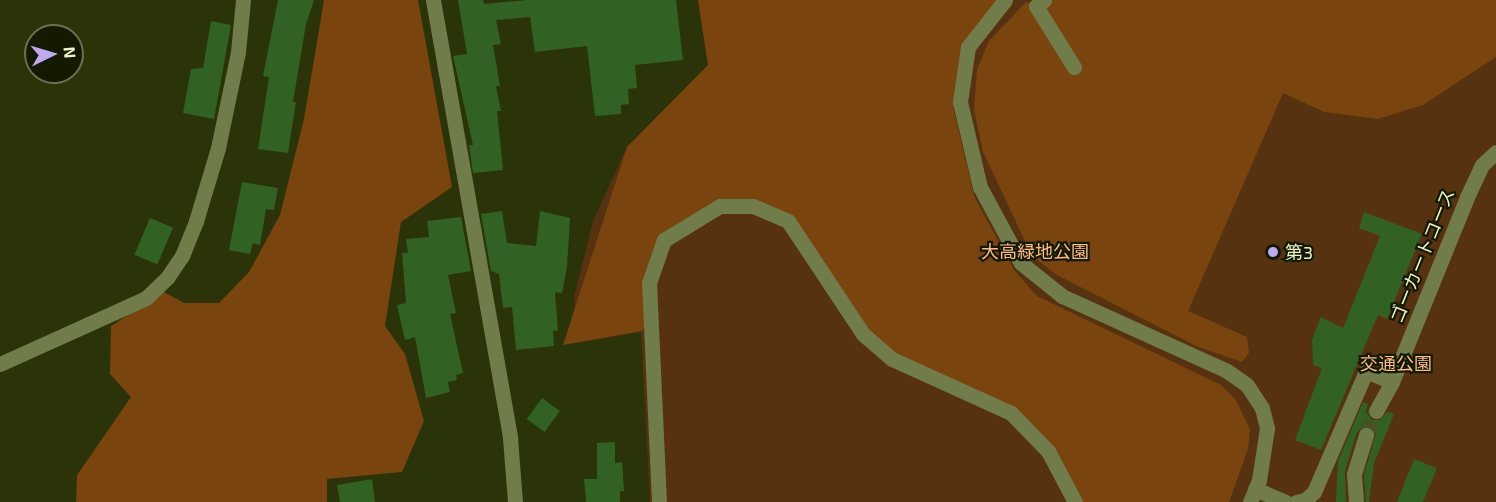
<!DOCTYPE html>
<meta charset="utf-8">
<style>
body{margin:0}
#map{position:relative;width:1496px;height:502px;overflow:hidden;background:#2b3308;font-family:"Exo 2","Noto Sans JP",sans-serif}
div>[style]{position:absolute}
[style*='--x']{left:calc(var(--x)*1px);top:calc(var(--y)*1px);width:calc(var(--w)*1px);rotate:calc(var(--a)*1deg)}
.green>*{inset:0;background:#563211}
.forest>*{inset:0;background:#7a440e}
.building>*{inset:0;background:#326124;transform-origin:0 0}
.minor-tunnel>*{height:15px;margin-top:-7.5px;transform-origin:0;background:repeating-linear-gradient(90deg,#485025 0 15px,transparent 0 23px)}
.minor>*{height:15px;margin:-7.5px;padding:0 7.5px;transform-origin:7.5px;border-radius:7.5px;background:#717c4b}
.dots>*{width:16px;height:16px;translate:-50% -50%;box-sizing:border-box;border:3px solid #141a00;border-radius:50%}
span{translate:-50% -50%;white-space:nowrap;text-align:center;line-height:1.15;-webkit-text-stroke:4.5px #141a00;paint-order:stroke}
.park-label{font-size:18px;color:#fcba86}
.poi-label{font-size:18px;color:#e9f3cc}
.left{translate:0 -50%;text-align:left}
.street-label{font-size:18px;color:#e9f3cc}
.north{position:absolute;left:24px;top:24px;width:60px;height:60px;box-sizing:border-box;background:#141a00;border:2px solid #697152;border-radius:50%;rotate:85deg;font-size:16px;font-weight:700;line-height:24px;text-align:center;color:#e9f3cc}
.north::after{content:'';display:block;margin:auto;width:21px;height:27px;background:#c1a8f3;clip-path:polygon(50% 0,100% 100%,50% 72%,0 100%)}
</style>
<div id="map">
<div class="green">
<div style="clip-path:polygon(698px 0,1496px 0,1496px 502px,650px 502px,641px 332px,577px 343px,574px 297px,593px 221px,627px 147px,708px 65px)"></div>
</div>
<div class="forest">
<div style="clip-path:polygon(324px 0,418px 0,452px 187px,401px 222px,385px 326px,405px 354px,424px 421px,402px 472px,327px 479px,327px 502px,76px 502px,77px 475px,131px 397px,110px 374px,111px 326px,164px 292px,184px 303px,219px 303px,249px 272px,280px 215px,304px 119px)"></div>
<div style="clip-path:polygon(698px 0,998px 0,963px 46px,953px 107px,974px 196px,1014px 270px,1037px 296px,1221px 385px,1236px 400px,1250px 430px,1248px 449px,1229px 502px,1075px 502px,1011px 413px,923px 375px,863px 334px,788px 221px,720px 206px,688px 223px,655px 257px,649px 326px,641px 331px,563px 345px,627px 147px,708px 65px)"></div>
<div style="clip-path:polygon(1044px 0,1496px 0,1496px 57px,1423px 105px,1378px 119px,1324px 112px,1283px 93px,1188px 311px,1247px 337px,1249px 353px,1242px 362px,1196px 346px,1057px 275px,1032px 256px,983px 152px,974px 110px,977px 69px,989px 41px,1026px 2px,1036px 5px)"></div>
</div>
<div class="building">
<div style="clip-path:polygon(278px 0,314px 0,306px 24px,293px 102px,296px 102px,288px 153px,258px 149px,269px 77px,263px 76px)"></div>
<div style="clip-path:polygon(458px 0,483px 0,484px 4px,527px 0,676px 0,683px 60px,635px 65px,637px 88px,628px 89px,629px 104px,621px 105px,621px 114px,595px 116px,587px 46px,535px 52px,530px 17px,496px 20px,501px 44px,493px 45px,500px 86px,496px 86px,501px 111px,497px 111px,503px 170px,473px 173px,469px 145px,473px 145px,453px 56px,467px 54px)"></div>
<div style="clip-path:polygon(211px 21px,231px 25px,214px 119px,183px 113px,191px 69px,203px 68px)"></div>
<div style="clip-path:polygon(242px 182px,278px 188px,274px 210px,266px 209px,260px 245px,253px 243px,250px 254px,229px 250px)"></div>
<div style="clip-path:polygon(502px 211px,507px 243px,536px 246px,540px 211px,570px 218px,567px 267px,562px 293px,555px 292px,558px 330px,553px 331px,554px 346px,516px 350px,512px 307px,503px 308px,499px 274px,491px 271px,481px 214px)"></div>
<div style="clip-path:polygon(1364px 212px,1422px 234px,1387px 319px,1378px 315px,1321px 450px,1295px 440px,1322px 368px,1313px 365px,1312px 340px,1321px 317px,1343px 328px,1380px 236px,1359px 228px)"></div>
<div style="clip-path:polygon(461px 217px,471px 271px,448px 275px,456px 313px,450px 314px,463px 373px,456px 375px,457px 380px,448px 382px,450px 392px,426px 398px,415px 337px,405px 340px,397px 305px,406px 303px,402px 253px,408px 253px,406px 239px,429px 237px,427px 221px)"></div>
<div style="left:150px;top:218px;width:25px;height:40px;rotate:23deg"></div>
<div style="left:542px;top:398px;width:22px;height:26px;rotate:36deg"></div>
<div style="clip-path:polygon(1363px 402px,1368px 404px,1366px 412px,1372px 420px,1380px 420px,1387px 412px,1394px 414px,1374px 463px,1369px 502px,1366px 502px,1364px 475px,1376px 433px,1364px 425px,1357px 432px,1345px 471px,1346px 502px,1336px 502px,1338px 461px)"></div>
<div style="clip-path:polygon(615px 442px,615px 463px,622px 462px,624px 491px,620px 491px,620px 502px,586px 502px,584px 479px,597px 479px,597px 443px)"></div>
<div style="clip-path:polygon(1414px 459px,1437px 468px,1423px 502px,1397px 502px)"></div>
<div style="clip-path:polygon(372px 479px,375px 502px,340px 502px,337px 485px)"></div>
</div>
<div class="minor-tunnel">
<div style="--x:1366;--y:435;--w:26;--a:-67"></div>
</div>
<div class="minor">
<div style="--x:433;--y:0;--w:445;--a:80"></div>
<div style="--x:510;--y:438;--w:64;--a:85.5"></div>
<div style="--x:1005;--y:0;--w:60;--a:128.2"></div>
<div style="--x:968;--y:47;--w:56;--a:98.3"></div>
<div style="--x:960;--y:102;--w:87;--a:76.8"></div>
<div style="--x:980;--y:187;--w:86;--a:61.7"></div>
<div style="--x:1021;--y:263;--w:53;--a:38.8"></div>
<div style="--x:1062;--y:296;--w:181;--a:24.4"></div>
<div style="--x:1227;--y:371;--w:24;--a:35"></div>
<div style="--x:1247;--y:385;--w:27;--a:57"></div>
<div style="--x:1262;--y:408;--w:21;--a:76"></div>
<div style="--x:1267;--y:428;--w:53;--a:98.7"></div>
<div style="--x:1259;--y:480;--w:24;--a:112"></div>
<div style="--x:1044;--y:0;--w:10;--a:143"></div>
<div style="--x:1036;--y:6;--w:72;--a:58.1"></div>
<div style="--x:0;--y:364;--w:160;--a:-24.3"></div>
<div style="--x:146;--y:298;--w:29;--a:-44"></div>
<div style="--x:167;--y:278;--w:27;--a:-56"></div>
<div style="--x:182;--y:256;--w:38;--a:-68"></div>
<div style="--x:196;--y:221;--w:76;--a:-73.2"></div>
<div style="--x:218;--y:148;--w:98;--a:-78.2"></div>
<div style="--x:238;--y:52;--w:52;--a:-84.5"></div>
<div style="--x:1376;--y:411;--w:33;--a:-61"></div>
<div style="--x:1392;--y:382;--w:200;--a:-67.9"></div>
<div style="--x:1467;--y:197;--w:35;--a:-65"></div>
<div style="--x:1482;--y:165;--w:19;--a:-43"></div>
<div style="--x:1255;--y:489;--w:33;--a:23"></div>
<div style="--x:659;--y:502;--w:219;--a:-92.6"></div>
<div style="--x:649;--y:283;--w:46;--a:-70.8"></div>
<div style="--x:664;--y:240;--w:66;--a:-31.3"></div>
<div style="--x:720;--y:206;--w:33;--a:0"></div>
<div style="--x:753;--y:206;--w:38;--a:23"></div>
<div style="--x:788;--y:221;--w:136;--a:56.4"></div>
<div style="--x:863;--y:334;--w:38;--a:41"></div>
<div style="--x:892;--y:359;--w:131;--a:24.4"></div>
<div style="--x:1011;--y:413;--w:53;--a:45.8"></div>
<div style="--x:1048;--y:451;--w:58;--a:62.1"></div>
<div style="--x:1296;--y:502;--w:9;--a:-13"></div>
<div style="--x:1305;--y:500;--w:12;--a:-42"></div>
<div style="--x:1314;--y:492;--w:132;--a:-66.7"></div>
<div style="--x:1366;--y:371;--w:28;--a:23"></div>
<div style="--x:1356;--y:502;--w:28;--a:-94"></div>
<div style="--x:1354;--y:474;--w:41;--a:-72.9"></div>
</div>
<div class="dots">
<div style="left:1273px;top:252px;background:#c1a8f3"></div>
</div>
<div class="park-label">
<span style="left:1035px;top:251px">大高緑地公園</span>
<span style="left:1396px;top:363px">交通公園</span>
</div>
<div class="poi-label">
<span class="left" style="left:1285px;top:252px">第3</span>
</div>
<div class="street-label">
<span style="left:1422px;top:256px;rotate:-68deg">ゴーカートコース</span>
</div>
<div class="north">N</div>
</div>
